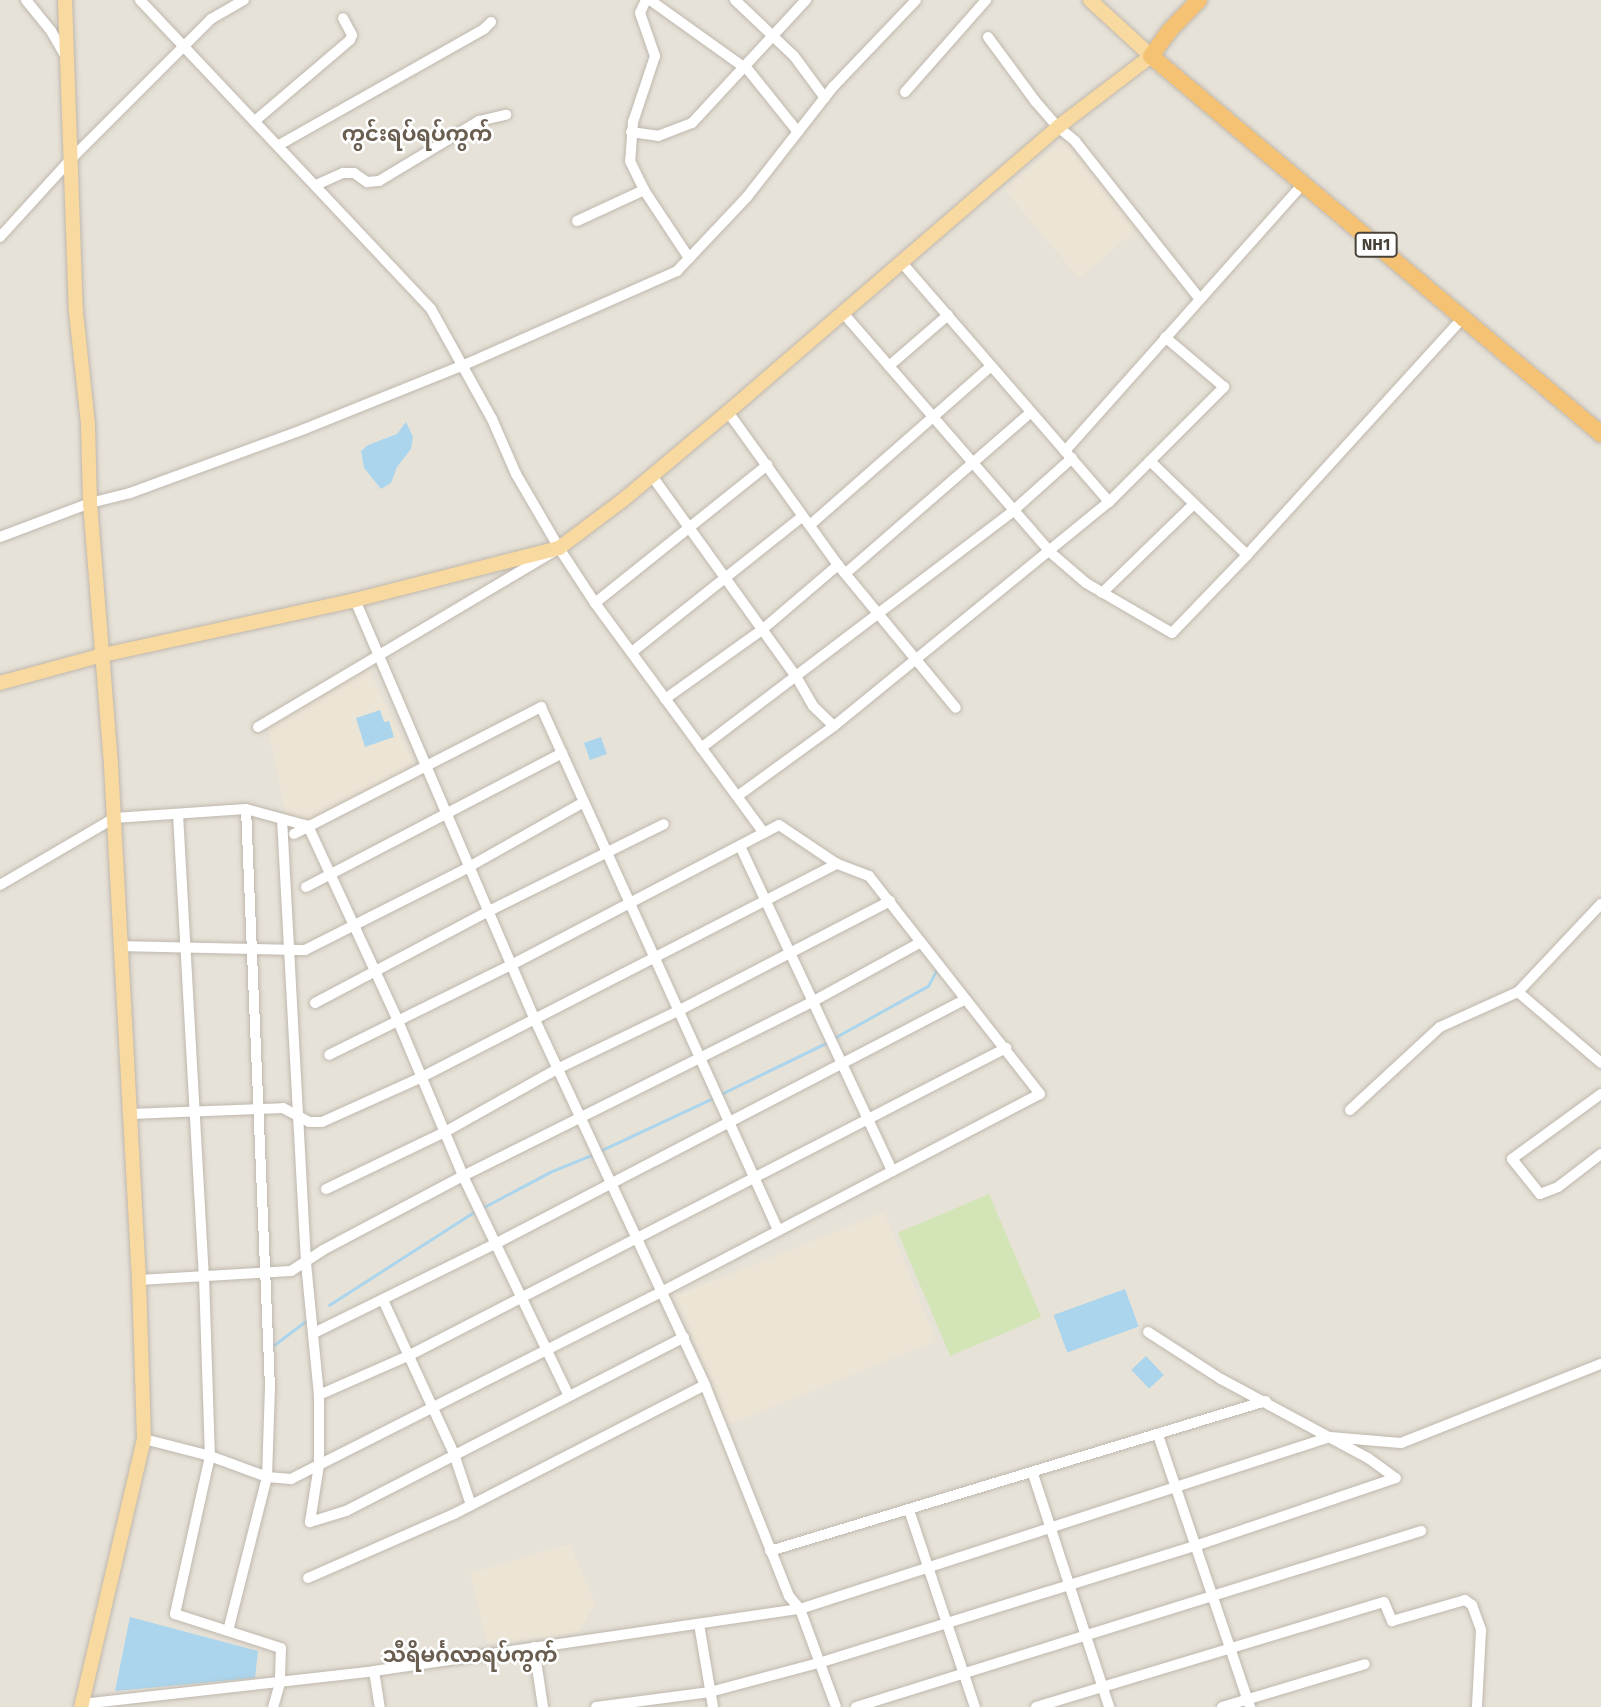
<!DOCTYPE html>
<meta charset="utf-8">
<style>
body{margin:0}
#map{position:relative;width:1601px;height:1707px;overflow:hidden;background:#f4f0ea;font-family:"Fira Sans","Noto Sans Myanmar",sans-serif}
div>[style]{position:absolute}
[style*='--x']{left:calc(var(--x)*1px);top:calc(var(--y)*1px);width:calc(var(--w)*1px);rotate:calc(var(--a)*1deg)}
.residential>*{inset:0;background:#e7e2d8;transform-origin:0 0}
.education>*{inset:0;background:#ece4d5;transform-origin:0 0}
.green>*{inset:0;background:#d3e5b6;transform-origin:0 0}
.water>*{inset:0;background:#abd5ec;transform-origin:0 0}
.stream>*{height:2.5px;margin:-1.25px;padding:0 1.25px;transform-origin:1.25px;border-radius:1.25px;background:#abd5ec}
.roads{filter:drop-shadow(0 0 2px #bfb7ad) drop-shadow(0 0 2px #bfb7ad)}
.minor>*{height:10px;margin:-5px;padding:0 5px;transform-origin:5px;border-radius:5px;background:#fff}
.major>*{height:14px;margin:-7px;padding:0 7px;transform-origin:7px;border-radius:7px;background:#f8d99f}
.highway>*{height:16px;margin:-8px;padding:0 8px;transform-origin:8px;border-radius:8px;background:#f5c274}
span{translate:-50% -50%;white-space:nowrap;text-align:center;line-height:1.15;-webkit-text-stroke:5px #fff;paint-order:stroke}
.shield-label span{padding:2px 5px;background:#fff;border:2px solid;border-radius:5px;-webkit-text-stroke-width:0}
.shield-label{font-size:16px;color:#474138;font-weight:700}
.quarter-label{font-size:21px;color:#6a5e50;font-weight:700}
</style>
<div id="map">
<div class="residential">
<div style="left:0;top:0;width:1601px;height:1707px"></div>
</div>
<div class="education">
<div style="left:1064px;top:139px;width:116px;height:78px;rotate:50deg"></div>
<div style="clip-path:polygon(367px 667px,416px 768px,289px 830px,267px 723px)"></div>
<div style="left:884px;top:1212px;width:139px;height:224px;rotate:68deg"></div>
<div style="clip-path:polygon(570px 1544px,595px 1604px,578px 1633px,487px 1644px,470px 1573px)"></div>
</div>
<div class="green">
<div style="left:989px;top:1194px;width:134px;height:99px;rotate:67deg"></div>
</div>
<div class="water">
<div style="clip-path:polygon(406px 422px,413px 437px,411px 449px,397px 467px,391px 483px,381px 489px,364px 468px,361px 451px,368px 445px,397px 434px)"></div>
<div style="clip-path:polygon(380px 710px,384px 722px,389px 721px,394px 737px,365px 747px,356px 718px)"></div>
<div style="left:601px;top:737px;width:18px;height:18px;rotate:71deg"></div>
<div style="left:1125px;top:1289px;width:40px;height:76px;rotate:70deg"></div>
<div style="left:1146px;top:1356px;width:26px;height:20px;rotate:47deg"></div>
<div style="clip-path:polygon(130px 1617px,258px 1651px,255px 1678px,115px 1691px)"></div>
</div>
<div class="stream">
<div style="--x:834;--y:1038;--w:107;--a:-29"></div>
<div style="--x:928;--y:986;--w:19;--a:-62"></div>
<div style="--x:721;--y:1094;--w:117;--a:-25.9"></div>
<div style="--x:600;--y:1151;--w:123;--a:-25.1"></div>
<div style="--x:484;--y:1207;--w:75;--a:-27.9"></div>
<div style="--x:550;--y:1172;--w:48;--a:-22.2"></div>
<div style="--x:329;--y:1305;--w:172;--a:-32.7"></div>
<div style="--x:274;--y:1345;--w:38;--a:-37"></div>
</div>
<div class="roads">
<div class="minor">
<div style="--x:26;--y:0;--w:40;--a:51"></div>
<div style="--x:51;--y:31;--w:28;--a:60"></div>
<div style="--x:140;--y:0;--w:424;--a:46.7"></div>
<div style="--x:431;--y:309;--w:126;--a:61"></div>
<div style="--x:492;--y:419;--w:60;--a:66.4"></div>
<div style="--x:516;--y:474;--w:86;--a:59.8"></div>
<div style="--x:559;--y:548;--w:66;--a:56.8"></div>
<div style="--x:595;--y:603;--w:285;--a:53.7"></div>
<div style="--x:646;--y:0;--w:14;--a:115"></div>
<div style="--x:640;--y:13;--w:46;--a:70.8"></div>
<div style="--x:655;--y:56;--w:70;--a:108.4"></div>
<div style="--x:633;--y:122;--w:39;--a:94"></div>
<div style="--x:630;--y:161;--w:32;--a:64"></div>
<div style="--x:644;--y:190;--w:82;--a:56.5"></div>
<div style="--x:650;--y:0;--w:122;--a:35.6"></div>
<div style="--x:749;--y:71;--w:78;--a:51.2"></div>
<div style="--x:735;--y:0;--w:81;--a:43.5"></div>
<div style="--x:794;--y:56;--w:52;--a:53.6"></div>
<div style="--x:988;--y:37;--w:81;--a:53.6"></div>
<div style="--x:1036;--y:102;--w:33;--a:49"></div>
<div style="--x:1058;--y:127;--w:22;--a:39"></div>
<div style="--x:1075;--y:141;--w:200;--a:51.7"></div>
<div style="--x:905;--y:92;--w:123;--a:-48.6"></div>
<div style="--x:256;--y:120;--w:123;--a:-40.4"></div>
<div style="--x:350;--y:40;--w:5;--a:-68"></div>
<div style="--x:352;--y:35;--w:19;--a:-118"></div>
<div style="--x:631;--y:132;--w:27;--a:8"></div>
<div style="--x:658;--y:136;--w:36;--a:-21"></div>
<div style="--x:692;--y:123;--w:168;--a:-47.2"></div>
<div style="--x:279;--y:145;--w:236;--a:-29.5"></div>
<div style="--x:484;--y:29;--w:10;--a:-45"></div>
<div style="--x:316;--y:185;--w:30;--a:-24"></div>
<div style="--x:343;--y:173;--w:11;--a:0"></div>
<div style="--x:354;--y:173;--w:16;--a:35"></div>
<div style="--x:367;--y:182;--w:12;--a:-5"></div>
<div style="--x:379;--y:181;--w:117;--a:-31"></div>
<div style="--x:479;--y:121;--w:28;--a:-13"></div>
<div style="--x:577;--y:221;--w:74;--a:-24.8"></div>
<div style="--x:0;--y:237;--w:107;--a:-47.7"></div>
<div style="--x:72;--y:158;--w:197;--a:-45"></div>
<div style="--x:211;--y:19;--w:38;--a:-30"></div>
<div style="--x:903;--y:264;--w:315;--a:49.1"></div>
<div style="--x:844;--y:314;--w:315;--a:49.1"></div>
<div style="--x:1050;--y:552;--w:48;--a:40.7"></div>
<div style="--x:1086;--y:583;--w:99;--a:30.2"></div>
<div style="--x:1172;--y:633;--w:108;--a:-46.1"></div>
<div style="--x:1247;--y:555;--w:319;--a:-47.7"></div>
<div style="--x:889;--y:366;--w:78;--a:-40.8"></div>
<div style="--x:728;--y:412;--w:188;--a:54.3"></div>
<div style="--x:838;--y:565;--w:185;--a:50.5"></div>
<div style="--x:1065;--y:451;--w:358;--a:-48.3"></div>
<div style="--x:1150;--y:461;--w:135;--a:44.1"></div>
<div style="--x:652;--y:476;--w:249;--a:54.3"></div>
<div style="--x:797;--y:678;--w:32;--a:60"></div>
<div style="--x:813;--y:706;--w:29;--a:44"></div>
<div style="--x:810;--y:525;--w:241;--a:-41.3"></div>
<div style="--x:0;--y:537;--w:96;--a:-20.7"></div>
<div style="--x:90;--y:503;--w:41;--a:-14"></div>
<div style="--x:130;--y:493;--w:183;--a:-20.1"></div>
<div style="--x:302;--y:430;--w:175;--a:-21.9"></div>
<div style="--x:464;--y:365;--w:233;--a:-23.8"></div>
<div style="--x:677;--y:271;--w:102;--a:-46.6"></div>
<div style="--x:747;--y:197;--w:140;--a:-52"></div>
<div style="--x:833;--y:87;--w:120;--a:-46.3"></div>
<div style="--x:846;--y:573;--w:245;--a:-41"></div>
<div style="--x:1102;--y:593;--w:128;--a:-44.1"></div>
<div style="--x:355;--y:600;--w:455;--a:66.8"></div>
<div style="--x:534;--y:1018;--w:405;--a:65"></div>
<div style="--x:705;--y:1385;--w:227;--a:68.3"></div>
<div style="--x:789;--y:1596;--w:17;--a:50"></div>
<div style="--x:800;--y:1609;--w:104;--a:69.8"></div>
<div style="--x:595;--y:603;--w:221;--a:-38.7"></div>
<div style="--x:632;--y:652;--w:217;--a:-38.5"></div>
<div style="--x:665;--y:699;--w:120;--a:-35.5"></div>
<div style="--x:763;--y:629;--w:99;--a:-40.5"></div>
<div style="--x:258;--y:727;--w:344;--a:-30.7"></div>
<div style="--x:701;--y:748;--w:393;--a:-37.2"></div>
<div style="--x:1014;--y:510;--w:78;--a:-41.9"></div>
<div style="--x:739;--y:795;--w:117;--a:-36"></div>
<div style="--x:834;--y:726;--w:355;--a:-39.2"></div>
<div style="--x:1109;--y:502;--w:163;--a:-45"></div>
<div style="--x:1224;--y:387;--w:77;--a:-139.7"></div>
<div style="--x:178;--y:814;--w:464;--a:86.8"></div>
<div style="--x:204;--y:1277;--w:179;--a:88.1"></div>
<div style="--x:210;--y:1456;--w:162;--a:102.5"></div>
<div style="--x:175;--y:1614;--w:111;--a:17.8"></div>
<div style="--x:281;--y:1648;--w:35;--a:92"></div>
<div style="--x:280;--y:1683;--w:25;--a:106"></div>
<div style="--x:282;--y:819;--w:445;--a:86.9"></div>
<div style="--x:306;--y:1263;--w:133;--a:84.4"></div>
<div style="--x:319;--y:1395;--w:70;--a:90"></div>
<div style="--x:319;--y:1465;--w:58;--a:99"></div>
<div style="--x:310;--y:1522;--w:38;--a:-17"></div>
<div style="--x:346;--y:1511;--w:380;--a:-27.2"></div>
<div style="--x:294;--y:834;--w:278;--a:-27.2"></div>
<div style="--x:541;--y:707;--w:574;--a:65.62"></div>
<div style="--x:740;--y:846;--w:359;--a:64.9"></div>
<div style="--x:0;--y:885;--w:132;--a:-30.4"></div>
<div style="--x:114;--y:818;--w:132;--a:-3.9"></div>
<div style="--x:246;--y:809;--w:64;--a:15.3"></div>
<div style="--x:308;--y:826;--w:215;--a:65.2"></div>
<div style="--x:398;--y:1021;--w:168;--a:67.2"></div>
<div style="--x:463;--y:1176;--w:244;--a:64.3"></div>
<div style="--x:306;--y:887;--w:289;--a:-27.6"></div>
<div style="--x:122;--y:946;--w:183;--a:1.3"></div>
<div style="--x:305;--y:950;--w:182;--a:-26.8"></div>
<div style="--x:467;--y:868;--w:134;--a:-29.4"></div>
<div style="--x:1518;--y:992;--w:109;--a:40.5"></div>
<div style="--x:315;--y:1003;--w:197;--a:-27.9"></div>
<div style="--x:489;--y:911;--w:195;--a:-26.4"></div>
<div style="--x:1601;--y:1094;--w:110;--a:143.9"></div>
<div style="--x:1512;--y:1159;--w:45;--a:51.3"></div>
<div style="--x:1540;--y:1194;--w:19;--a:-21"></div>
<div style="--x:1558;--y:1187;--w:54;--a:-37.5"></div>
<div style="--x:1350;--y:1110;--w:122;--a:-42.7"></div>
<div style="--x:1440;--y:1027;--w:85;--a:-24.2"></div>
<div style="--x:1518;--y:992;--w:121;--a:-46.7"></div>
<div style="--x:130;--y:1114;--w:153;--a:-2.2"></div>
<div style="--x:283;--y:1108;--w:30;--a:28"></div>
<div style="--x:309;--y:1122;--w:13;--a:0"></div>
<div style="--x:322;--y:1122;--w:107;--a:-24.2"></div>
<div style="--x:420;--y:1078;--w:469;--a:-27.2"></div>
<div style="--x:326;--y:1189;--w:132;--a:-25.6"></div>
<div style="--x:445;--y:1132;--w:131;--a:-29.3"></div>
<div style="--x:559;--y:1068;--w:132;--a:-25.6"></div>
<div style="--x:678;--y:1011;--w:239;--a:-27.4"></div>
<div style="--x:139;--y:1280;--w:152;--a:-3.4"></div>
<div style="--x:291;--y:1271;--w:38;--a:-33"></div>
<div style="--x:323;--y:1250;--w:158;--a:-27.9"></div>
<div style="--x:463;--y:1176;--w:390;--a:-26.5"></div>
<div style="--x:812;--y:1002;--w:124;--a:-28.8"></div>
<div style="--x:383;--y:1300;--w:170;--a:65.2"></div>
<div style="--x:454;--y:1454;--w:54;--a:71.6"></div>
<div style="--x:1148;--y:1332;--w:87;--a:32.8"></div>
<div style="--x:1221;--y:1379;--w:167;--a:28.3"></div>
<div style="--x:1368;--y:1458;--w:34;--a:36"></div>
<div style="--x:314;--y:1333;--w:202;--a:-26.2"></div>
<div style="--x:495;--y:1244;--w:529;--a:-27.49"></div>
<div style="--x:319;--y:1395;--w:97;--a:-23.7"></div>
<div style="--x:408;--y:1356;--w:673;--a:-27.25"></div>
<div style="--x:1158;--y:1435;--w:287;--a:71.3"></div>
<div style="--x:144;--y:1439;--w:68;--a:14.4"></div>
<div style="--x:210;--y:1456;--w:61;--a:20.2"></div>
<div style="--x:267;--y:1477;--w:24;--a:5"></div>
<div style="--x:291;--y:1479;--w:417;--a:-26.8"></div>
<div style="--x:663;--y:1291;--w:425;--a:-27.6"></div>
<div style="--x:1040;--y:1094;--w:277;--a:-128.1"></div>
<div style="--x:869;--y:876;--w:34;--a:-159"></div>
<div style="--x:837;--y:864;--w:70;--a:-146.1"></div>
<div style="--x:779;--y:825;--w:300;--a:152.4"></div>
<div style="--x:513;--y:964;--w:205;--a:153.7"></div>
<div style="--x:1033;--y:1474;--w:245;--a:71.9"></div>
<div style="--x:909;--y:1510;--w:208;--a:71.5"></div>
<div style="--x:770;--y:1551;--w:518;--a:-16.83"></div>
<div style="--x:308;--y:1578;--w:159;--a:-23.7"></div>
<div style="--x:454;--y:1514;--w:282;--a:-27.2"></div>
<div style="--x:699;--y:1624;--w:84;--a:80.4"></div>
<div style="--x:228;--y:1631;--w:159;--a:-75.8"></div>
<div style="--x:267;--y:1477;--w:89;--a:-88.1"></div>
<div style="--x:270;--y:1388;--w:579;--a:-92.37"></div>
<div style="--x:534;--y:1647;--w:61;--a:81.5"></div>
<div style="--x:374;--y:1671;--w:36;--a:81"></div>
<div style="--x:82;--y:1704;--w:294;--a:-6.4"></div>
<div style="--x:374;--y:1671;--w:430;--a:-8.3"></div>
<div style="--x:800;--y:1609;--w:557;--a:-17.98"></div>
<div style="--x:1330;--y:1437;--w:71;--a:4.8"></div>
<div style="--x:1401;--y:1443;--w:215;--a:-21.6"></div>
<div style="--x:596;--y:1707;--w:115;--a:-7.5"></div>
<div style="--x:710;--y:1692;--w:116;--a:-15"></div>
<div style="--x:822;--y:1662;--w:391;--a:-17.3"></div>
<div style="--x:1195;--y:1546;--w:212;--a:-18.7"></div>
<div style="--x:856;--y:1707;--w:592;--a:-17.3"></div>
<div style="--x:1036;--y:1707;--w:363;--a:-16.8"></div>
<div style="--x:1384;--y:1602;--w:21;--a:67"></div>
<div style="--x:1392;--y:1621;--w:76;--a:-16"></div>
<div style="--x:1465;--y:1600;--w:9;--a:36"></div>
<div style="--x:1472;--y:1605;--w:27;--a:70"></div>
<div style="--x:1481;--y:1630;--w:77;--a:93"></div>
<div style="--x:1222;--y:1707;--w:149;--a:-16.7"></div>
</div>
<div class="major">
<div style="--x:65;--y:0;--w:312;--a:88"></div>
<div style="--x:76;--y:312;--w:114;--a:83.9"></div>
<div style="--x:88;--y:425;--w:78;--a:88.5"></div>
<div style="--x:90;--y:503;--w:263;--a:85.4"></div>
<div style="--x:111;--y:765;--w:516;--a:86.89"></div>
<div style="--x:139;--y:1280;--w:159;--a:88.2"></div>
<div style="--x:144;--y:1439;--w:275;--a:103.2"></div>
<div style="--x:0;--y:683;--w:107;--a:-15.2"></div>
<div style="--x:103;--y:655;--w:258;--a:-12.3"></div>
<div style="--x:355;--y:600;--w:211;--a:-14.3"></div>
<div style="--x:559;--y:548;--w:80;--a:-36.9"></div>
<div style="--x:623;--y:500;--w:137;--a:-40"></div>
<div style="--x:728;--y:412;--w:436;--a:-40.8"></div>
<div style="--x:1058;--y:127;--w:117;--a:-37.4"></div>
<div style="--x:1151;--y:56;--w:83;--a:-137.4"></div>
</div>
<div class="highway">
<div style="--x:1199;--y:0;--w:42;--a:134"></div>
<div style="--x:1170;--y:30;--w:32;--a:126"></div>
<div style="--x:1151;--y:56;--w:588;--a:40.03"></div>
</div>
</div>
<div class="shield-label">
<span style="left:1376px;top:245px">NH1</span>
</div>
<div class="quarter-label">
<span style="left:417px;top:134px">ကွင်းရပ်ရပ်ကွက်</span>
<span style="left:470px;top:1655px">သီရိမင်္ဂလာရပ်ကွက်</span>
</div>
</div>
